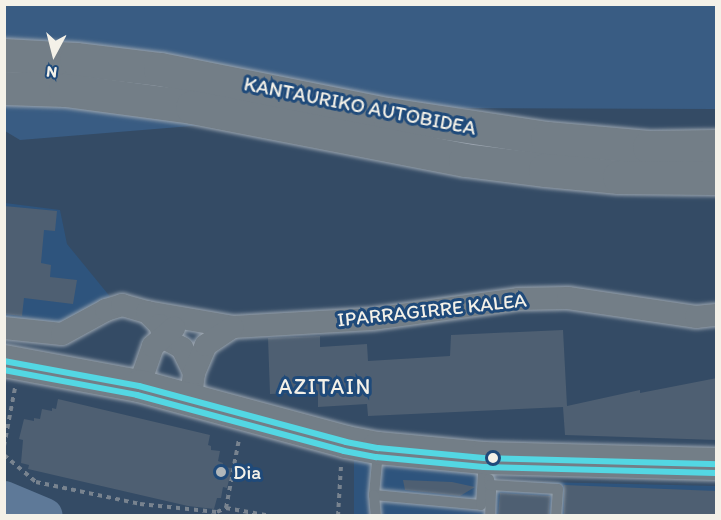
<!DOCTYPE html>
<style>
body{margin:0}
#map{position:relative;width:721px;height:520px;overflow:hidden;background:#344b65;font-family:Itim,sans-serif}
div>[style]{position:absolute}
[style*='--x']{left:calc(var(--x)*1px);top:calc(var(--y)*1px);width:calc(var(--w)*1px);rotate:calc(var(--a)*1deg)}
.built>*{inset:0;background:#2e547d}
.green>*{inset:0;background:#395c83}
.river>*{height:36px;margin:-18px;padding:0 18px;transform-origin:18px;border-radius:18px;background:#5e7998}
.building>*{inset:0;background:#4e5f72}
.path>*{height:4px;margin-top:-2px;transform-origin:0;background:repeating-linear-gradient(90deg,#78838f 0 4.5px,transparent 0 9px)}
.roads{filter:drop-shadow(0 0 2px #9ba5af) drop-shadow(0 0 2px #9ba5af)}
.lane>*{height:10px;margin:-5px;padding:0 5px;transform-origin:5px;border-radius:5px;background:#737e87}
.street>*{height:22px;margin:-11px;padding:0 11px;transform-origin:11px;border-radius:11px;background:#737e87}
.secondary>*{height:32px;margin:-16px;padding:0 16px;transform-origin:16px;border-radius:16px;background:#737e87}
.highway>*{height:33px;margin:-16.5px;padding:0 16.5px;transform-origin:16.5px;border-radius:16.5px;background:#737e87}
.bus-1>*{height:6px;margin:-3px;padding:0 3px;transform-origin:3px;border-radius:3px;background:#53d7e3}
.bus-2>*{height:6px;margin:-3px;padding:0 3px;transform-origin:3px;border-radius:3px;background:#53d7e3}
.dots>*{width:16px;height:16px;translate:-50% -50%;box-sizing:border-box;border:3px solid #1f4a7a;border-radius:50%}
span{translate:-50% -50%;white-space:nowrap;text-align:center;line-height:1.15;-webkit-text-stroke:6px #1f4a7a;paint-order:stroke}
.street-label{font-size:20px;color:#f4f1e8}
.poi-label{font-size:20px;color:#f4f1e8}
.left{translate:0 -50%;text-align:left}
.quarter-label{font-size:22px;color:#f4f1e8;letter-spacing:1.5px}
.frame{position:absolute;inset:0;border:6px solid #f4f1e8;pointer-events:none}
.north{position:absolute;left:24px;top:24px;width:60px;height:60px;-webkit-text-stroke:4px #1f4a7a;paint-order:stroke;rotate:187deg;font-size:16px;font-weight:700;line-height:24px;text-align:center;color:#f4f1e8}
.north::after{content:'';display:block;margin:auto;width:21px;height:27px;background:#f4f1e8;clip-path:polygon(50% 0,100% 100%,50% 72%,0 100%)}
</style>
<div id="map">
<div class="built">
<div style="clip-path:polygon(5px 203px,60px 210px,67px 244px,112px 299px,64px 325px,5px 321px)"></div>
<div style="clip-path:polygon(354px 458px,495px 471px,496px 481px,716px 486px,716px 515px,354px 516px)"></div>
</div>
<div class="green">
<div style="clip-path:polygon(5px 5px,716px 5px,716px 109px,412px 108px,20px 140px,5px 131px)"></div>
</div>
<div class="river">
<div style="--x:4;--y:499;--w:44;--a:22.5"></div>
</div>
<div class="building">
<div style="clip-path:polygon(4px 206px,57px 211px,55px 231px,44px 230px,41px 263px,51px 265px,50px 277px,77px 280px,73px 304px,24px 298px,22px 316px,4px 314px)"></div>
<div style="clip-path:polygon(563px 330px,567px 406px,640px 390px,640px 393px,717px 378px,717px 440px,565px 435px,563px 407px,368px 416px,367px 404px,318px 407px,318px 392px,270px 394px,268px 338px,320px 336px,320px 347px,367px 344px,368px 361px,450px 356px,451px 335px)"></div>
<div style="clip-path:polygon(58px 399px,210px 435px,208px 445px,211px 446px,211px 450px,220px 451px,218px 461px,223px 463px,222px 467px,232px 468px,227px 488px,223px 487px,221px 498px,217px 498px,214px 509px,188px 506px,28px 469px,29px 465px,21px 463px,23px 440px,19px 439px,24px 419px,34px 421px,34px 418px,40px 419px,42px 409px,52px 411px,52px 408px,56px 409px)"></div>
<div style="clip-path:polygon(403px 480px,452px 482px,475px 487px,460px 496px,405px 490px)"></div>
<div style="clip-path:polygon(564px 485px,717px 491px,717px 516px,564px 516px)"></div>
<div style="clip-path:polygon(500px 493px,550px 496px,549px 516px,498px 516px)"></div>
</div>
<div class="path">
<div style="--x:4;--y:446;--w:59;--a:-79.3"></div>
<div style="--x:4;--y:455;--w:42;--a:40.2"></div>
<div style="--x:36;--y:482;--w:106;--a:11.9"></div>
<div style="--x:140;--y:504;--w:77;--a:5.9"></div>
<div style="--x:217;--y:512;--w:10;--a:-24"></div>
<div style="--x:226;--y:508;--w:46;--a:10.1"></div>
<div style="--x:226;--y:508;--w:70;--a:-79.3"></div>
<div style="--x:338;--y:516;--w:51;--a:-86.6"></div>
</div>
<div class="roads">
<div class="lane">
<div style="--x:378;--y:451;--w:44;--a:95.2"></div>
<div style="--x:374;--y:495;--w:107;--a:5.3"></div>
<div style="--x:481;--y:505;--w:45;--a:-86.2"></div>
<div style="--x:489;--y:479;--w:12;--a:81"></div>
<div style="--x:491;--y:491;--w:25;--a:92"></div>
<div style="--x:490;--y:485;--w:68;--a:3.4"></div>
<div style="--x:558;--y:489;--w:27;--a:94"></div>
<div style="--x:374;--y:495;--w:21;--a:85"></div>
</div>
<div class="street">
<div style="--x:147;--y:312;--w:87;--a:9.9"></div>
<div style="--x:233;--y:327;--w:139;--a:-3.3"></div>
<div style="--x:372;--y:319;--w:147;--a:-7.8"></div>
<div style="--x:518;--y:299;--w:50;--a:-1.1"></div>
<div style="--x:568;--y:298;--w:129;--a:8.4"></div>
<div style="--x:696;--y:317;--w:20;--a:-6"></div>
<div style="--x:4;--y:328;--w:58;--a:5.9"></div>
<div style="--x:62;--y:334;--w:50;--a:-28.6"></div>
<div style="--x:106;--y:310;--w:17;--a:-17"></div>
<div style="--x:122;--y:305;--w:26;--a:16"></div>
<div style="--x:147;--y:312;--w:18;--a:45"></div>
<div style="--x:160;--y:325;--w:14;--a:73"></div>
<div style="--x:164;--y:338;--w:21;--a:29"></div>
<div style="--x:182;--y:348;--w:28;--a:64"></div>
<div style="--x:194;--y:373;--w:26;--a:97"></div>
<div style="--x:194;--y:373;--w:30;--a:-67"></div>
<div style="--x:206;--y:345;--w:32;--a:-34"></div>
<div style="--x:139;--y:386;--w:42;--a:-70.7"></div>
<div style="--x:153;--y:346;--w:28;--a:-41"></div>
</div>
<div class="secondary">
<div style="--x:4;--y:361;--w:137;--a:10.5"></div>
<div style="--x:139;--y:386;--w:214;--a:15.1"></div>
<div style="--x:346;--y:442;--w:33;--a:11"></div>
<div style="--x:378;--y:448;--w:106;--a:5.4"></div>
<div style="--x:484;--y:458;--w:232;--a:1.5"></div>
</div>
<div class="highway">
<div style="--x:4;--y:55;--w:72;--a:3.2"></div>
<div style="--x:76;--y:59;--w:85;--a:6.8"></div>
<div style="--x:160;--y:69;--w:232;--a:11.2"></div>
<div style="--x:388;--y:114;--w:161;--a:8.6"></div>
<div style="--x:547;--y:138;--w:102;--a:5"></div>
<div style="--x:649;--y:147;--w:67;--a:-0.9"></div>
<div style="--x:4;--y:88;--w:61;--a:1.9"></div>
<div style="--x:65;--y:90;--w:128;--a:7.6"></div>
<div style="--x:192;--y:107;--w:278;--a:11"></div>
<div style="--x:465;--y:160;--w:81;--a:7.1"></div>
<div style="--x:545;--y:170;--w:74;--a:5.4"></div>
<div style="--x:619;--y:177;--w:97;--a:0.6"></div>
</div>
</div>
<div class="bus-1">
<div style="--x:4;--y:361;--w:137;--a:10.5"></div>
<div style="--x:139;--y:386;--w:214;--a:15.1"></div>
<div style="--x:346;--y:442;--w:33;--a:11"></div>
<div style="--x:378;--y:448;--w:106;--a:5.4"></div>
<div style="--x:484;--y:458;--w:232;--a:1.5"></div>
</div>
<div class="bus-2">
<div style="--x:4;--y:370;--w:135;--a:10.6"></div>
<div style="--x:137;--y:395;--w:214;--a:15.1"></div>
<div style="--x:344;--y:451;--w:33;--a:11"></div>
<div style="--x:376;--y:457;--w:108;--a:5.3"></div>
<div style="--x:484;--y:467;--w:232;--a:1.5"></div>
</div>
<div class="dots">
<div style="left:493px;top:458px;background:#f4f1e8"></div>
<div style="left:221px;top:472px;background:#b1b7ba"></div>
</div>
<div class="street-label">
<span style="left:360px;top:106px;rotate:11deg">KANTAURIKO AUTOBIDEA</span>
<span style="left:432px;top:310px;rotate:-6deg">IPARRAGIRRE KALEA</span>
</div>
<div class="poi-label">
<span class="left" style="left:233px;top:472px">Dia</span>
</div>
<div class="quarter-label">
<span style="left:325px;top:387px">AZITAIN</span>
</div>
<div class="frame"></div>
<div class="north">N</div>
</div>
